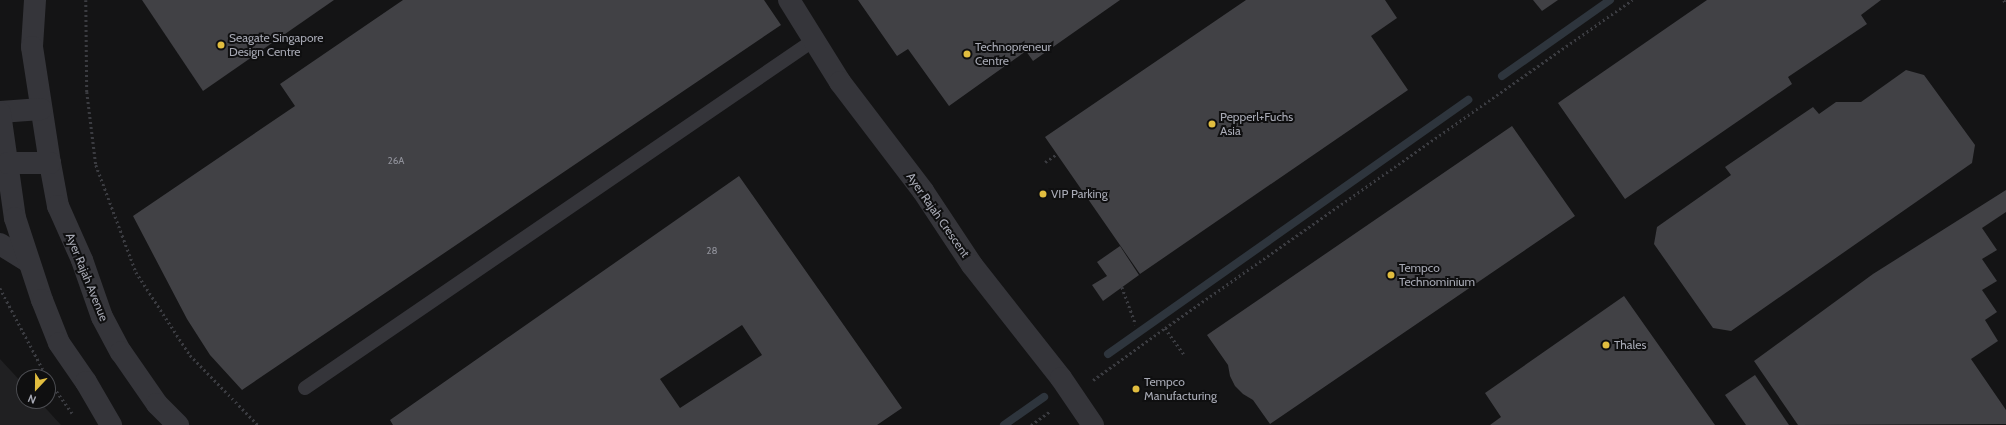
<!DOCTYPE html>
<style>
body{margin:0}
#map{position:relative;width:2006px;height:425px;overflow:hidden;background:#141415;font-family:Cabin,sans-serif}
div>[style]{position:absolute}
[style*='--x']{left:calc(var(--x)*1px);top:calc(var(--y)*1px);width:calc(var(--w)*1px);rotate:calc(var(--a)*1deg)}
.built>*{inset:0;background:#202022}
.stream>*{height:8px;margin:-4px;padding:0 4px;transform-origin:4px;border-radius:4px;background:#2e353d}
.building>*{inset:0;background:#414145}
.path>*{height:2.5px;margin-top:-1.25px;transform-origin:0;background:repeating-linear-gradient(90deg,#3b3c41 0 2px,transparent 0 5px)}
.service>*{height:14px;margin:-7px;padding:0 7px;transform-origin:7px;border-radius:7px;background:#35353a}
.minor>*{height:22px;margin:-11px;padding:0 11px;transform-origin:11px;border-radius:11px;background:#35353a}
.tertiary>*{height:22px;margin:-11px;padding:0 11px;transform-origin:11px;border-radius:11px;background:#35353a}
.dots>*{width:11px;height:11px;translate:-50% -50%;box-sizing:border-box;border:2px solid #0f0f10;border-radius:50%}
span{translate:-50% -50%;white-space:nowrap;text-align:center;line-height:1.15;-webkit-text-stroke:4px #0f0f10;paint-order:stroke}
.number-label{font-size:10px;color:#8e8f98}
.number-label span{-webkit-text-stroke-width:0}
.poi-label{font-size:12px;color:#a7a9b4}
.left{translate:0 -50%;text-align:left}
.street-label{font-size:12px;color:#a7a9b4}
.north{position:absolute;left:16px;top:369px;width:40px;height:40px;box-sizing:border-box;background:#0f0f10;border:1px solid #4c4d52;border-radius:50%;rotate:202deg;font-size:11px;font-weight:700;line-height:16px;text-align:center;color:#a7a9b4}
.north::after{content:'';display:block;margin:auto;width:14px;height:18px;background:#e1bd3f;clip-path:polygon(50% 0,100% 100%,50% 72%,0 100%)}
</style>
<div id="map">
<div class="built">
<div style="clip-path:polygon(0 359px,24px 385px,24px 401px,39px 401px,61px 425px,0 425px)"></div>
</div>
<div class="stream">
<div style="--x:1502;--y:76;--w:132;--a:-35.1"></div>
<div style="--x:1108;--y:354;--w:441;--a:-35.2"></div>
<div style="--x:1004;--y:425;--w:49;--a:-35"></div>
</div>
<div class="building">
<div style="clip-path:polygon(142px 0,334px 0,203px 91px)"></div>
<div style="clip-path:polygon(403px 0,764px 0,781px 25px,242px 390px,210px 355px,187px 319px,133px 216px,295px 106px,280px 84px)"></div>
<div style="clip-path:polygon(858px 0,1120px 0,1033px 61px,1026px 51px,949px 106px,908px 49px,897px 56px)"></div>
<div style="clip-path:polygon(1246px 0,1385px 0,1397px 18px,1371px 36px,1408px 90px,1140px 274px,1045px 137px)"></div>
<div style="clip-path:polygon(1533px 0,1558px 0,1542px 11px)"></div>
<div style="clip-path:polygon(1707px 0,1881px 0,1861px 15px,1867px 24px,1788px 77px,1792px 84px,1625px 199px,1558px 103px)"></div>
<div style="clip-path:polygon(1906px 70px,1924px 75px,1975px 145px,1972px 163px,1731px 331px,1713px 328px,1654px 244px,1657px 227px,1731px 175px,1725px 167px,1813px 107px,1819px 114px,1836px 102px,1861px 102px)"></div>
<div style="clip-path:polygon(1512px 126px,1575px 216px,1270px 424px,1253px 400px,1243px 394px,1235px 386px,1230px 376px,1228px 365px,1207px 335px)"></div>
<div style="clip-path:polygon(evenodd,739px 176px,902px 408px,877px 425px,393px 425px,390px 420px,739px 176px,742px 325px,762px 355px,680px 408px,660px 379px,742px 325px)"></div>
<div style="clip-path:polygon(2006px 190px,2006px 212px,1982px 228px,1997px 250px,1982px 259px,1997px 281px,1982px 290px,1997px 312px,1985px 320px,1998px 341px,1971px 359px,2006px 410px,2006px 424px,1798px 425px,1754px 361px,1873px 274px)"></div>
<div style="clip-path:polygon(1120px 246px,1139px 275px,1103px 301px,1092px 285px,1107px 276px,1097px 262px)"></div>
<div style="clip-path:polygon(1624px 296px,1715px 425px,1490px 425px,1501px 417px,1485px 393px)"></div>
<div style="clip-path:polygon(1755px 375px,1789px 425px,1746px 425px,1725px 395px)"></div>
</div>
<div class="path">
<div style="--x:86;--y:0;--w:92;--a:89.4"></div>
<div style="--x:87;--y:92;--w:74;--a:83"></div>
<div style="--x:96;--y:165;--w:114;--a:69.5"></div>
<div style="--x:136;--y:272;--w:99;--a:57"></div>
<div style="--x:190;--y:355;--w:98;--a:45.8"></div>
<div style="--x:2004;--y:0;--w:4;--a:63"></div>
<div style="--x:1045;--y:162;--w:14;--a:-34"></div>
<div style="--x:1122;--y:287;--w:40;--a:69.8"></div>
<div style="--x:0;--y:288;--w:101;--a:62.2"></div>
<div style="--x:1165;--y:328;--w:32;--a:54"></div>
<div style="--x:48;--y:379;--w:42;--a:54.8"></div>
<div style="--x:1093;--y:380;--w:89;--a:-35.8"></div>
<div style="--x:1165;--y:328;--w:571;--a:-35.08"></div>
<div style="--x:1031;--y:425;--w:24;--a:-36"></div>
</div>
<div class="service">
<div style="--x:305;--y:388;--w:617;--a:-34.36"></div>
</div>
<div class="minor">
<div style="--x:789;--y:0;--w:97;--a:58.1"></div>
<div style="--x:840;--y:82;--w:137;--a:52.7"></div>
<div style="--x:923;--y:191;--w:89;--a:56.5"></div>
<div style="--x:972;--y:265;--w:144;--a:51.8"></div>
<div style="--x:1061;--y:378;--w:57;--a:55.8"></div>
<div style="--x:0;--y:244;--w:34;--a:32"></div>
</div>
<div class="tertiary">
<div style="--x:35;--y:0;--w:47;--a:93.7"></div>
<div style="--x:32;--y:47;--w:117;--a:81.2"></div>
<div style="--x:50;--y:163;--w:44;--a:79.5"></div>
<div style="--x:58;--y:206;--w:59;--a:66"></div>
<div style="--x:82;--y:260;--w:60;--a:70.7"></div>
<div style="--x:102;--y:317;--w:40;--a:62"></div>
<div style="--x:121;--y:352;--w:63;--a:55.3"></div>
<div style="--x:157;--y:404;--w:30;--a:45"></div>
<div style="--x:0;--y:112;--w:41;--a:-4.2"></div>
<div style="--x:0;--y:113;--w:106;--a:81.9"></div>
<div style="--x:15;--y:218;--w:86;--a:71.8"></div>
<div style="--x:42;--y:300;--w:46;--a:68.4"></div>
<div style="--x:59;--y:343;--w:47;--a:55.3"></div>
<div style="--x:86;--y:382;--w:50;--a:59.8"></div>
<div style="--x:8;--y:163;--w:42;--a:0"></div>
</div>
<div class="dots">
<div style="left:221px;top:45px;background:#e1bd3f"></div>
<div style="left:967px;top:54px;background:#e1bd3f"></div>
<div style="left:1212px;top:124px;background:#e1bd3f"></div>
<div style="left:1043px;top:194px;background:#e1bd3f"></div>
<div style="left:1391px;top:275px;background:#e1bd3f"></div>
<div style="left:1606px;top:345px;background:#e1bd3f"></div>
<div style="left:1136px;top:389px;background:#e1bd3f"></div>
</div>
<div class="number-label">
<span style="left:396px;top:161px">26A</span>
<span style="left:712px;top:251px">28</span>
</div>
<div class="poi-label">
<span class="left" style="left:229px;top:45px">Seagate Singapore<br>Design Centre</span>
<span class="left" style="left:975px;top:54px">Technopreneur<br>Centre</span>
<span class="left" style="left:1220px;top:124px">Pepperl+Fuchs<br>Asia</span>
<span class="left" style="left:1051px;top:194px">VIP Parking</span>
<span class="left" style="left:1399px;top:275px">Tempco<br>Technominium</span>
<span class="left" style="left:1614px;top:345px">Thales</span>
<span class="left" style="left:1144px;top:389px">Tempco<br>Manufacturing</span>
</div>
<div class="street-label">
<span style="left:938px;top:215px;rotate:55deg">Ayer Rajah Crescent</span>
<span style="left:87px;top:277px;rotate:68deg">Ayer Rajah Avenue</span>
</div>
<div class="north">N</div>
</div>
